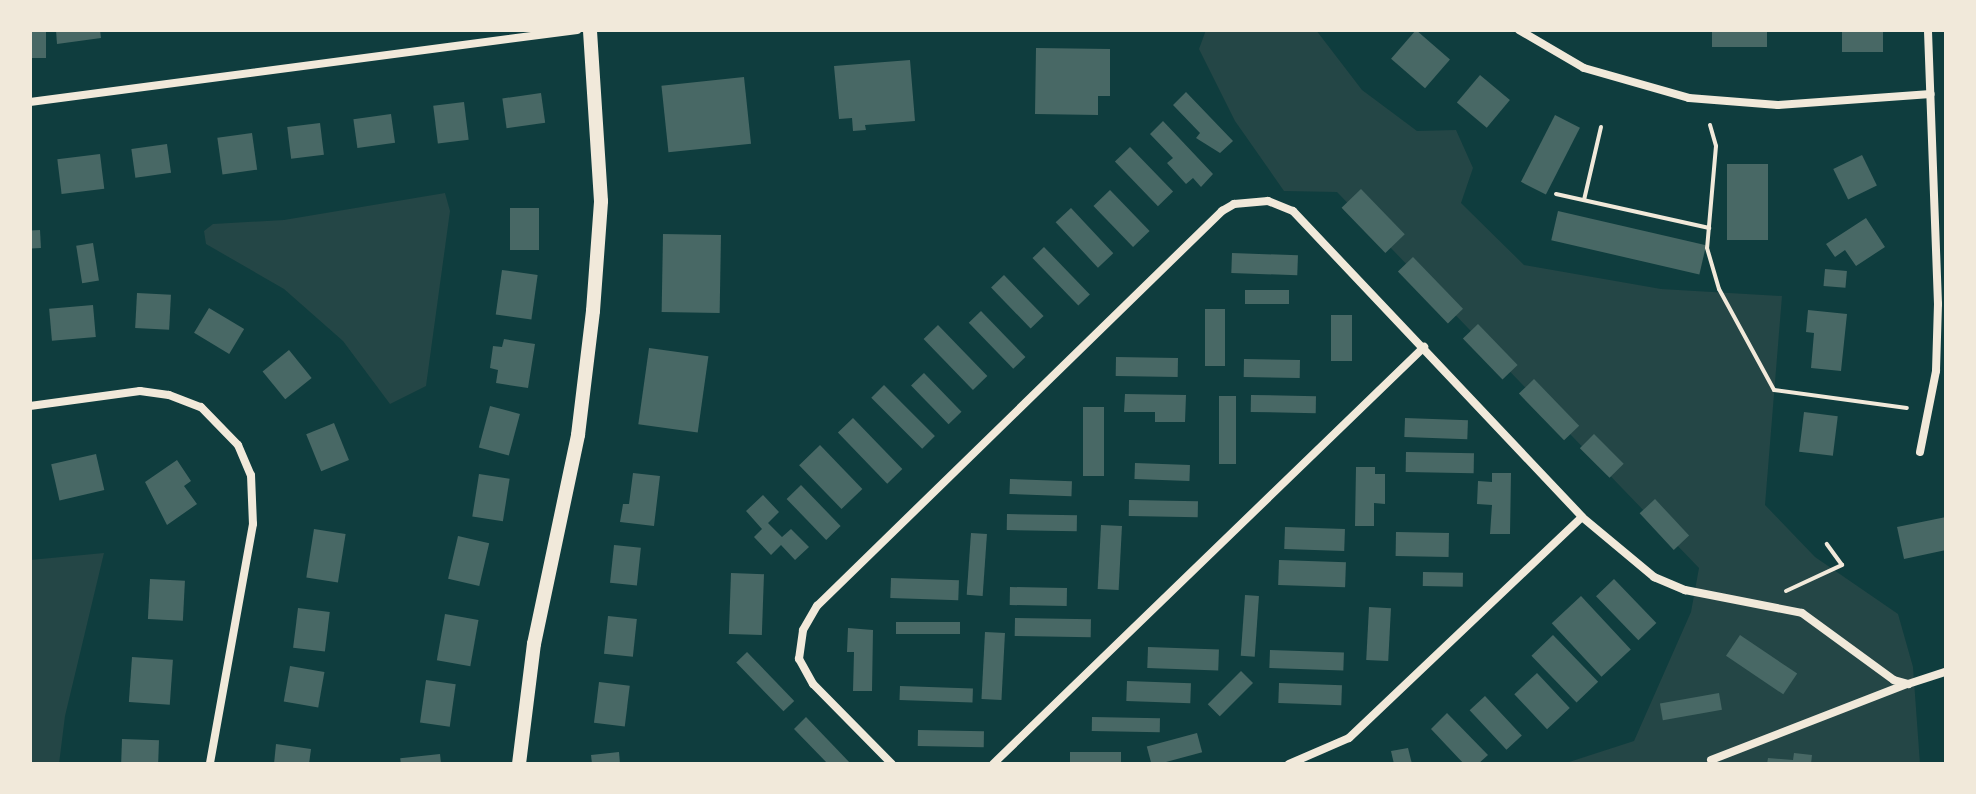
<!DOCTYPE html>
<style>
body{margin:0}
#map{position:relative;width:1976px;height:794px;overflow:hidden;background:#0f3d3e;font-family:Poppins,sans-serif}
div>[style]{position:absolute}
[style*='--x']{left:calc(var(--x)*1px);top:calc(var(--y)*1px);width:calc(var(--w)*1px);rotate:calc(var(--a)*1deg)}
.green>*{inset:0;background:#244646}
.building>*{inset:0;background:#486865;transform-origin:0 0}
.path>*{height:4px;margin:-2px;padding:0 2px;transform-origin:2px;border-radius:2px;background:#f1e9da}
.minor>*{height:8px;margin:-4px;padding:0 4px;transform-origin:4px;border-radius:4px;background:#f1e9da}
.tertiary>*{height:14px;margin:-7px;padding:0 7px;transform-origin:7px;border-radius:7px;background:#f1e9da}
span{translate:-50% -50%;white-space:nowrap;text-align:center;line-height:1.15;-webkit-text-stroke:8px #f1e9da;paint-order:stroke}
.frame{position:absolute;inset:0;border:32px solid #f1e9da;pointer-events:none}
</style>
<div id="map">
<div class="green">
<div style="clip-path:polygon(1206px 30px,1316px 30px,1362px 90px,1417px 131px,1456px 130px,1473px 168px,1461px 203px,1524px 265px,1661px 289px,1782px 296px,1765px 505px,1815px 557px,1898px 614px,1913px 667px,1920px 764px,1563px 764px,1634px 741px,1691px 612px,1699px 568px,1337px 192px,1284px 191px,1235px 121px,1199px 49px)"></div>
<div style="clip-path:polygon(445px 193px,450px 211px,426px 386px,390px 404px,343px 341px,284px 289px,206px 244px,204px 231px,213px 224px,284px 220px)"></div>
<div style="clip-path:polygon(104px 553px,65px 716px,59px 764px,30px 764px,30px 560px)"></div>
</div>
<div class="building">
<div style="left:30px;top:30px;width:16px;height:28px"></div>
<div style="clip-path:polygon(56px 30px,100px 30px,101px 38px,57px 44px)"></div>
<div style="left:1416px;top:30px;width:45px;height:38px;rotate:41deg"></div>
<div style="left:1712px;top:30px;width:55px;height:17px"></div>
<div style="left:1842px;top:30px;width:41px;height:22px"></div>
<div style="clip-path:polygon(1036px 48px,1110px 49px,1110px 96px,1098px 96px,1098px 115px,1035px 114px)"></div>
<div style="clip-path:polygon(910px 60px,915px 121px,865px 125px,866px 130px,853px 131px,852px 118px,839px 119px,834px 66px)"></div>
<div style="left:1480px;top:75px;width:39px;height:36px;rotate:40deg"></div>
<div style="left:744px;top:77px;width:67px;height:83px;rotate:84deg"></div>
<div style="clip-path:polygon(1186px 92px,1233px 141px,1220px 153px,1196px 138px,1200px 133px,1173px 105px)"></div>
<div style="left:541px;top:93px;width:30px;height:39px;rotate:82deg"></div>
<div style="left:464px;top:102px;width:38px;height:31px;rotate:83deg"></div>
<div style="left:391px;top:114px;width:29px;height:38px;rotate:82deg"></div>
<div style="left:1555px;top:115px;width:28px;height:75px;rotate:27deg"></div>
<div style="clip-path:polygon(1163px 121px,1213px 174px,1201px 187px,1193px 178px,1186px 184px,1167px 163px,1173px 158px,1150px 134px)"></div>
<div style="left:320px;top:123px;width:32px;height:33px;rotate:83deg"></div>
<div style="left:252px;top:133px;width:37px;height:35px;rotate:82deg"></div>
<div style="left:167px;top:144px;width:29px;height:36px;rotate:82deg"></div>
<div style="left:1130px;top:147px;width:62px;height:21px;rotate:46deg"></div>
<div style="left:100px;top:154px;width:35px;height:43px;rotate:83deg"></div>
<div style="left:1862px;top:155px;width:34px;height:32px;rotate:64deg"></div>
<div style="left:1727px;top:164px;width:41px;height:76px"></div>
<div style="left:1361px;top:189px;width:63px;height:27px;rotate:46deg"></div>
<div style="left:1110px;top:190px;width:57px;height:23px;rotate:46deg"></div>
<div style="left:539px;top:208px;width:42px;height:29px;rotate:90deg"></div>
<div style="left:1071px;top:208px;width:62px;height:21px;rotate:47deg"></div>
<div style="left:1558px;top:211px;width:152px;height:30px;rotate:13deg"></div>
<div style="clip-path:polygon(1866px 218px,1885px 247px,1856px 266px,1845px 250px,1835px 257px,1826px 244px)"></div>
<div style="left:40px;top:230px;width:18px;height:10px;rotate:87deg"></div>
<div style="left:663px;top:234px;width:58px;height:78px;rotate:1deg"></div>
<div style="left:93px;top:243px;width:38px;height:17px;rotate:81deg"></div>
<div style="left:1044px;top:247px;width:66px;height:16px;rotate:46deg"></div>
<div style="left:1232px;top:253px;width:66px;height:20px;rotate:2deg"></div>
<div style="left:1413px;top:257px;width:72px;height:21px;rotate:46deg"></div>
<div style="left:1825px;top:269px;width:22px;height:17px;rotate:5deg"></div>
<div style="left:502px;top:270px;width:36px;height:45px;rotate:8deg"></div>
<div style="left:1004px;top:275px;width:57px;height:18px;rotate:46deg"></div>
<div style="left:1245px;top:290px;width:44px;height:14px"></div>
<div style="left:137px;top:293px;width:34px;height:35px;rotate:3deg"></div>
<div style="left:93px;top:305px;width:32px;height:44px;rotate:85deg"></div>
<div style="left:209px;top:308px;width:41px;height:29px;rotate:31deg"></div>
<div style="left:1205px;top:309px;width:20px;height:57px"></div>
<div style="clip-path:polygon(1808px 310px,1847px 314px,1841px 371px,1811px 368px,1814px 333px,1806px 332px)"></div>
<div style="left:981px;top:311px;width:64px;height:17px;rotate:46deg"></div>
<div style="left:1331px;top:315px;width:21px;height:46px"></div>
<div style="left:1478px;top:324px;width:57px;height:21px;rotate:46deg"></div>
<div style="left:938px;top:325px;width:71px;height:20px;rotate:46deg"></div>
<div style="clip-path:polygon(504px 339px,535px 344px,528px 388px,496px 383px,498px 370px,490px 368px,493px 346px,502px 347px)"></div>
<div style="left:649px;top:348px;width:60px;height:77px;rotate:8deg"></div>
<div style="left:289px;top:350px;width:36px;height:34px;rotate:51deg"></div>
<div style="left:1116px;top:357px;width:62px;height:19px;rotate:1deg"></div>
<div style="left:1244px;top:359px;width:56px;height:18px;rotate:1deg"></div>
<div style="left:924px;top:373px;width:54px;height:18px;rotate:46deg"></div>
<div style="left:1534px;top:379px;width:65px;height:21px;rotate:46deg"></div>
<div style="left:884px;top:385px;width:72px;height:18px;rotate:45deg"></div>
<div style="clip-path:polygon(1125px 394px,1186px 395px,1185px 422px,1155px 422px,1155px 412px,1124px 412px)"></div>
<div style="left:1251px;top:395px;width:65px;height:17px;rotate:1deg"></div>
<div style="left:1219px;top:396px;width:17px;height:68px"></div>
<div style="left:490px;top:406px;width:31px;height:43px;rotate:15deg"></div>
<div style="left:1083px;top:407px;width:21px;height:69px"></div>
<div style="left:1804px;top:412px;width:34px;height:40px;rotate:7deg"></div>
<div style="left:853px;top:418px;width:71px;height:21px;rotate:46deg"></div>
<div style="left:1405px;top:418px;width:63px;height:19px;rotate:2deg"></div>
<div style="left:334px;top:423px;width:40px;height:30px;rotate:68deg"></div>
<div style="left:1594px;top:434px;width:42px;height:20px;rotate:45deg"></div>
<div style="left:820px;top:445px;width:61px;height:29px;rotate:46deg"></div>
<div style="left:1406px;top:452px;width:68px;height:20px;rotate:1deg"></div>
<div style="left:96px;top:454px;width:37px;height:46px;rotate:77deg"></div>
<div style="clip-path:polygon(177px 460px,191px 481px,184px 486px,197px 504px,167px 525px,145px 482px)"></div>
<div style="left:1135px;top:463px;width:55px;height:16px;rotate:2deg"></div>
<div style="clip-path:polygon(1356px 467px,1375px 467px,1375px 474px,1385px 474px,1385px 504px,1374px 503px,1374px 526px,1355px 526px)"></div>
<div style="clip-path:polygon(633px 473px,660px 476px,654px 526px,620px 522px,623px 504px,629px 504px)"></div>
<div style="clip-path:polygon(1492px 473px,1511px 473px,1510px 534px,1490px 534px,1492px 505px,1477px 504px,1478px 481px,1492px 482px)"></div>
<div style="left:479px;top:474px;width:31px;height:43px;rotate:9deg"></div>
<div style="left:1010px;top:479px;width:62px;height:15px;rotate:2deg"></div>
<div style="left:801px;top:485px;width:57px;height:20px;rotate:46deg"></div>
<div style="clip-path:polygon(763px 495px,779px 512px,768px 523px,782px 537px,791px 529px,809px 547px,795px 560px,781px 545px,771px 555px,754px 537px,762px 529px,746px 511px)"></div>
<div style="left:1655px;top:499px;width:50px;height:21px;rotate:47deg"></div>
<div style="left:1129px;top:500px;width:69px;height:16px;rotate:1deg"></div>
<div style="left:1007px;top:514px;width:70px;height:16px;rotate:1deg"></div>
<div style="clip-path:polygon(1946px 517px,1946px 550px,1904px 559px,1897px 527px)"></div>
<div style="left:1101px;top:525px;width:21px;height:64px;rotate:3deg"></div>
<div style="left:1285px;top:527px;width:60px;height:22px;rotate:2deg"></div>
<div style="left:314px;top:529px;width:32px;height:49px;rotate:9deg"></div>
<div style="left:1396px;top:532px;width:53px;height:24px;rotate:1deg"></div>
<div style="left:971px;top:533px;width:16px;height:62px;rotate:4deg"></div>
<div style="left:458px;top:536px;width:32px;height:44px;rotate:13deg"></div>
<div style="left:614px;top:545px;width:27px;height:38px;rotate:6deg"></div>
<div style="left:1279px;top:560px;width:67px;height:25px;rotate:2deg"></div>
<div style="left:1423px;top:572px;width:40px;height:14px;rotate:1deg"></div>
<div style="left:731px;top:573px;width:33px;height:61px;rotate:2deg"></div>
<div style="left:891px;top:578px;width:68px;height:20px;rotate:2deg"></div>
<div style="left:150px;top:579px;width:35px;height:40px;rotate:3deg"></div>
<div style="left:1614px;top:579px;width:61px;height:25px;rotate:46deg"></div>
<div style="left:1010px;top:587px;width:57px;height:18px;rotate:1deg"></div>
<div style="left:1245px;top:595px;width:14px;height:61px;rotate:4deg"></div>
<div style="left:1581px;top:596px;width:73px;height:40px;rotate:47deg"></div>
<div style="left:1369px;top:607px;width:22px;height:53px;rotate:3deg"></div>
<div style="left:298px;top:608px;width:32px;height:40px;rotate:7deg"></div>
<div style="left:445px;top:614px;width:34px;height:47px;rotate:10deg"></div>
<div style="left:608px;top:616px;width:29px;height:38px;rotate:6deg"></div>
<div style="left:1015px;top:618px;width:76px;height:18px;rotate:1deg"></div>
<div style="left:896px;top:622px;width:64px;height:12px"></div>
<div style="clip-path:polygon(848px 628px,873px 630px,872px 691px,853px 691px,854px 652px,847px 652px)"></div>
<div style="left:985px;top:632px;width:20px;height:67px;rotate:3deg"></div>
<div style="left:1553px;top:635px;width:65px;height:30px;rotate:46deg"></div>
<div style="left:1740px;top:635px;width:69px;height:25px;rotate:34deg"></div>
<div style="left:1148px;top:647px;width:71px;height:21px;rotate:2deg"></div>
<div style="left:1270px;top:650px;width:74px;height:18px;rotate:2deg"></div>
<div style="left:747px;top:652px;width:68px;height:15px;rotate:46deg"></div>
<div style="left:132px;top:657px;width:41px;height:45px;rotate:4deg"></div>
<div style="left:290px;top:666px;width:35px;height:36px;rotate:10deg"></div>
<div style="left:1241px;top:671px;width:17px;height:47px;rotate:45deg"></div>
<div style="left:1537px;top:673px;width:48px;height:31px;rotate:47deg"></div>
<div style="left:426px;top:680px;width:30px;height:43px;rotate:8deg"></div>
<div style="left:1127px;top:681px;width:64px;height:20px;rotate:2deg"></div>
<div style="left:599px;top:682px;width:31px;height:41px;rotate:7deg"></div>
<div style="left:1279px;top:683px;width:63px;height:20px;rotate:2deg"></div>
<div style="left:900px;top:686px;width:73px;height:14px;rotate:2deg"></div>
<div style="left:1719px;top:693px;width:17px;height:60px;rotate:80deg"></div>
<div style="left:1485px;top:696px;width:54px;height:21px;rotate:47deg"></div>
<div style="clip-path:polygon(1447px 713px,1488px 755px,1478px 764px,1464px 764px,1431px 729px)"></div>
<div style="clip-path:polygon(806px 717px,851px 764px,828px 764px,794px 729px)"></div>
<div style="left:1092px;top:717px;width:68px;height:14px;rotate:1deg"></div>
<div style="left:918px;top:730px;width:66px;height:16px;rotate:1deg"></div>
<div style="left:1197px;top:733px;width:20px;height:52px;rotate:75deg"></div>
<div style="left:122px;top:739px;width:37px;height:25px;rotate:2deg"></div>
<div style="clip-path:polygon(276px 744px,311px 749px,309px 764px,274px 764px)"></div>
<div style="clip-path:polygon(1408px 748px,1412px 764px,1394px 764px,1391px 751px)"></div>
<div style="clip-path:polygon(619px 752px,620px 764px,592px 764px,591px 755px)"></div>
<div style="left:1070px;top:752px;width:51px;height:12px"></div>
<div style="clip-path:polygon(1794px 753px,1812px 755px,1811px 764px,1767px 764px,1768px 758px,1793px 760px)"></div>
<div style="left:440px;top:754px;width:10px;height:40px;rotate:84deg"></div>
</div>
<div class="path">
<div style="--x:1710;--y:125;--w:22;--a:74"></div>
<div style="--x:1716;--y:146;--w:102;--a:95"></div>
<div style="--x:1707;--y:248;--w:43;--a:73.7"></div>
<div style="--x:1719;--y:289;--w:115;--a:61.4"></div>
<div style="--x:1774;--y:390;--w:134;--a:7.7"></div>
<div style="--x:1556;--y:194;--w:157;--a:12.5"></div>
<div style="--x:1584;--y:200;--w:75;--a:-76.9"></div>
<div style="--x:1786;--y:591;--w:62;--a:-24.9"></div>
<div style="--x:1842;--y:565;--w:26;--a:-126"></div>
</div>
<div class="minor">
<div style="--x:1519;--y:30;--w:75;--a:30.3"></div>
<div style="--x:1584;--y:68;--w:109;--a:15.9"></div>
<div style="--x:1689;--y:98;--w:89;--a:4.5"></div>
<div style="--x:1778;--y:105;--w:153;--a:-4.1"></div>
<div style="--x:30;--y:102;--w:552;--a:-7.5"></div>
<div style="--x:30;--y:406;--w:111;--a:-7.8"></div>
<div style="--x:140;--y:391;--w:29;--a:8"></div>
<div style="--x:169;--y:395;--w:34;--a:21"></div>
<div style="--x:201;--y:407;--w:53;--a:45.8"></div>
<div style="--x:238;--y:445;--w:33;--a:67"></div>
<div style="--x:251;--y:475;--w:49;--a:87.7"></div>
<div style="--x:253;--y:524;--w:244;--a:100.2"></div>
<div style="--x:1920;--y:452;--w:83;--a:-78.8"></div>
<div style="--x:1936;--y:371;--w:67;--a:-88.3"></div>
<div style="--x:1938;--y:304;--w:274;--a:-92.1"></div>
<div style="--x:1711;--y:760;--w:210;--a:-21.2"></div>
<div style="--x:892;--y:764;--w:112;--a:-134.6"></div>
<div style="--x:813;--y:684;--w:29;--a:-119"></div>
<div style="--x:799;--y:659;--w:29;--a:-82"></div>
<div style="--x:803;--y:630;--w:28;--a:-60"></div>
<div style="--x:817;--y:606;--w:566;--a:-44.28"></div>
<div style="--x:1222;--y:211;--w:14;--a:-30"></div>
<div style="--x:1234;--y:204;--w:34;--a:-5"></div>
<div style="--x:1268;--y:201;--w:27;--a:22"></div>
<div style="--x:1293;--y:211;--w:421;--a:46.6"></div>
<div style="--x:1582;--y:517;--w:94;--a:39.8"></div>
<div style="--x:1654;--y:577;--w:34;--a:23"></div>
<div style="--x:1685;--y:590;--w:119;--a:11.1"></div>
<div style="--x:1802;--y:613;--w:114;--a:36.1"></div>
<div style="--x:1894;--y:680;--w:15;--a:16"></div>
<div style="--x:1908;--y:684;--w:40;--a:-18"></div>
<div style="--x:993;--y:764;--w:600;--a:-44.05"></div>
<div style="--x:1289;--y:764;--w:65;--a:-23.4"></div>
<div style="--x:1349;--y:738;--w:321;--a:-43.5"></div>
</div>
<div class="tertiary">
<div style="--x:519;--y:764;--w:121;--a:-82.9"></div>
<div style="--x:534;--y:644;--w:214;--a:-78.1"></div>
<div style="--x:578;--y:435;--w:125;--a:-83.1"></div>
<div style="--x:593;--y:311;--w:110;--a:-85.8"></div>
<div style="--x:601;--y:201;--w:171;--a:-93.7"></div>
</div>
<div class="frame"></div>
</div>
